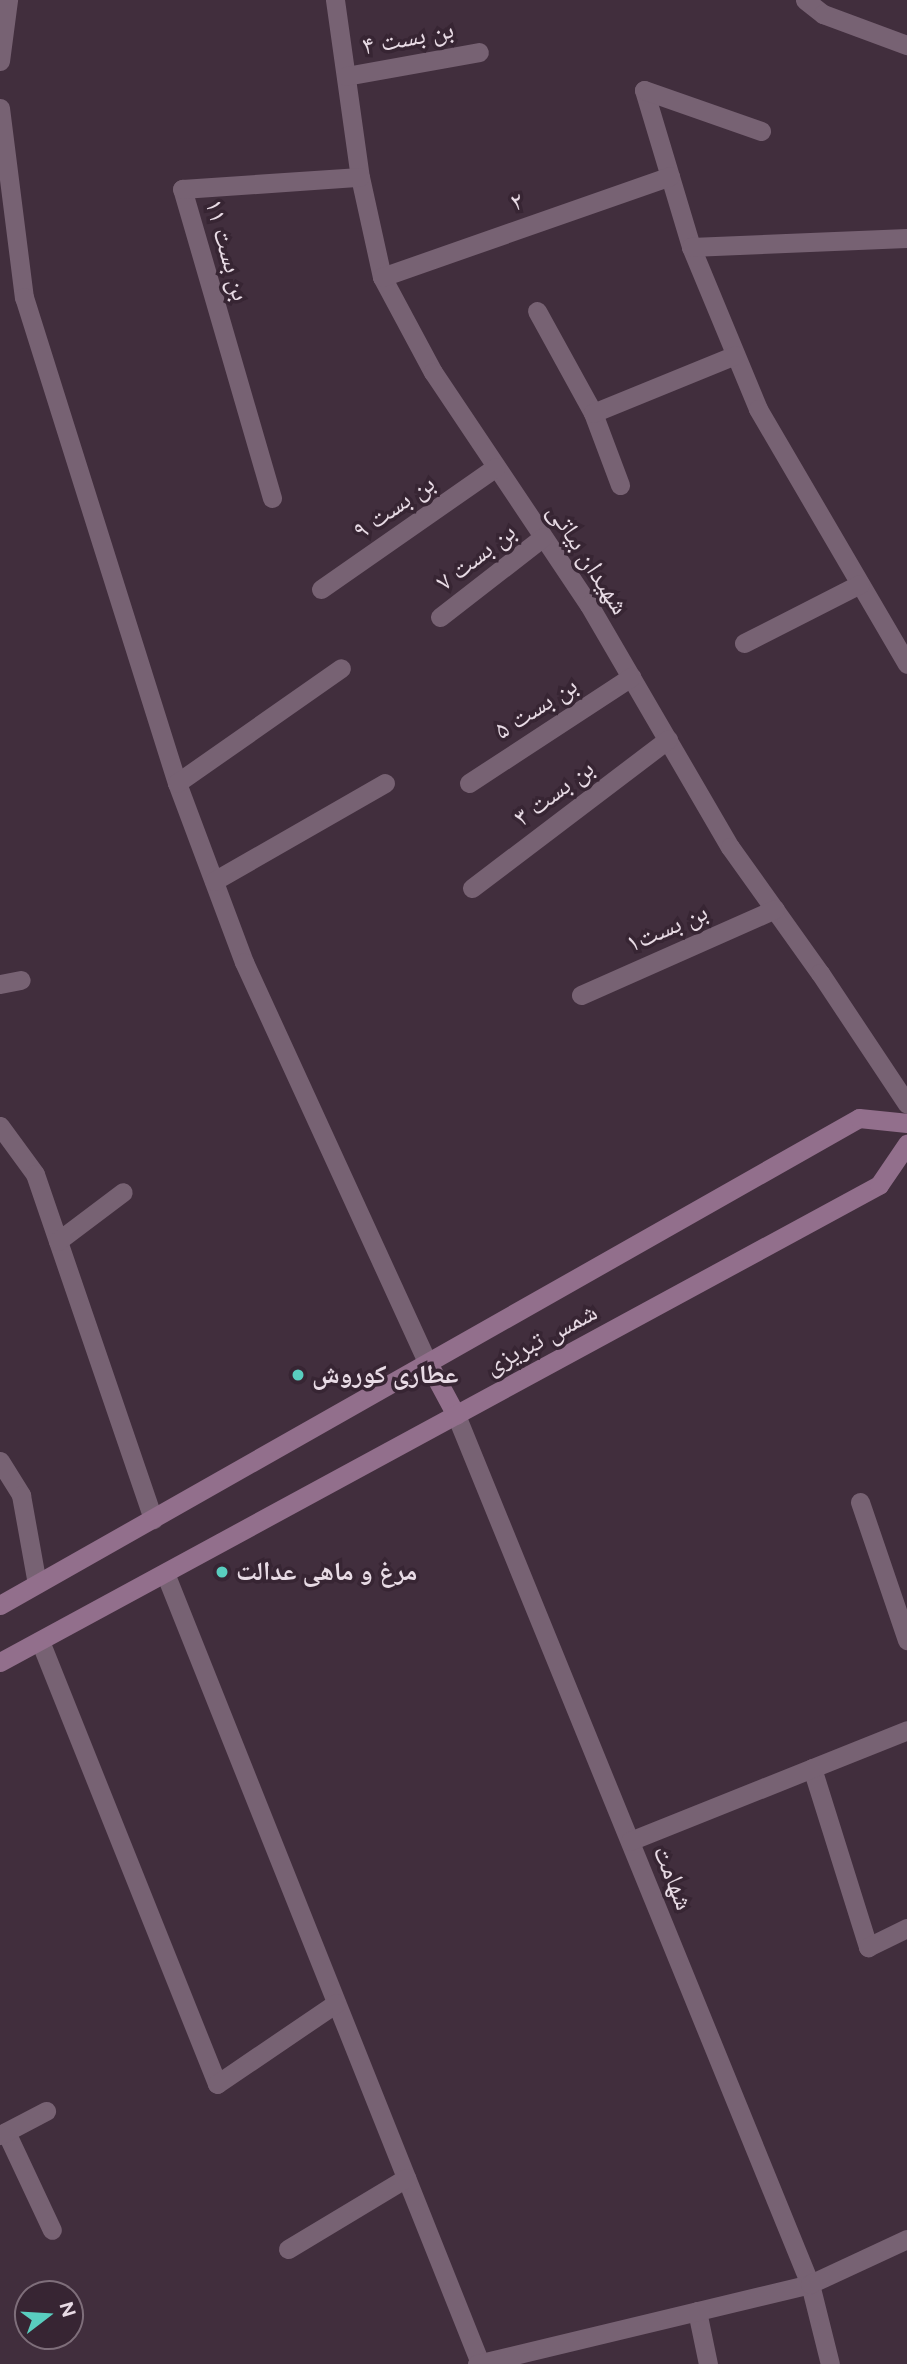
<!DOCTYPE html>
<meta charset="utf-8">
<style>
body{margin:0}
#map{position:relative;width:907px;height:2364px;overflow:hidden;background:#412e3d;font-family:Figtree,"Noto Naskh Arabic",sans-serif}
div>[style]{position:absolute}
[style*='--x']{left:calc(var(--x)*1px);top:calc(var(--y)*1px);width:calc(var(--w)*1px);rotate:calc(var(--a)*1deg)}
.minor>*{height:19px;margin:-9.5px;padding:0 9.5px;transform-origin:9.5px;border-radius:9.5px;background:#776273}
.secondary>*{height:19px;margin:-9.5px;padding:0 9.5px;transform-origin:9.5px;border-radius:9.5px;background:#926f8c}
.dots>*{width:19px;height:19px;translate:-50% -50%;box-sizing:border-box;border:4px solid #372533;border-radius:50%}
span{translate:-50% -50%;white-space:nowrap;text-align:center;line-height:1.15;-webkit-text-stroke:7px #372533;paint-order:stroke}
.street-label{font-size:26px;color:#e8dbe5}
.poi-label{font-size:26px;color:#e8dbe5;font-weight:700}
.left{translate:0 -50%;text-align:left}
.north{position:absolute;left:14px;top:2280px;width:70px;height:70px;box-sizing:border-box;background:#372533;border:2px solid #7e6e7a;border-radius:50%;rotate:73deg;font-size:19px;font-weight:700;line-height:28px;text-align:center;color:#e8dbe5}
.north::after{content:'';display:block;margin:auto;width:24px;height:32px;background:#59cebf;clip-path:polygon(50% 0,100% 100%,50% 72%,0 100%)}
</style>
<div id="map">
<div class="minor">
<div style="--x:335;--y:0;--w:179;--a:82"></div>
<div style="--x:360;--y:177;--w:102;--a:77.6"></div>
<div style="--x:382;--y:277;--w:108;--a:61.8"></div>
<div style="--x:433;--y:372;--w:280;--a:56.2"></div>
<div style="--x:589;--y:605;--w:280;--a:59.8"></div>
<div style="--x:730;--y:847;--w:155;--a:54.5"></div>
<div style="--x:820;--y:973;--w:157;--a:56.4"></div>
<div style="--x:805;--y:0;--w:23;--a:38"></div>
<div style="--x:823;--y:14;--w:90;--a:20.3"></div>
<div style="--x:0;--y:61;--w:62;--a:-82.5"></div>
<div style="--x:346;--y:76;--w:135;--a:-10.2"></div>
<div style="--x:644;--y:90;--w:164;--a:73.3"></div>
<div style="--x:691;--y:247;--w:175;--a:67.5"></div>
<div style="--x:758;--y:409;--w:295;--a:59.7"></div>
<div style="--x:644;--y:90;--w:124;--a:19.3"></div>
<div style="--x:0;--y:108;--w:191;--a:82.8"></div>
<div style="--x:24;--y:297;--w:510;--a:72.53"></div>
<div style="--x:177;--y:783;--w:191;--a:69.5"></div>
<div style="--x:244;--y:962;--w:441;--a:65.4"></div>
<div style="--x:691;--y:247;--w:216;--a:-2.4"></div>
<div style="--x:382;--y:277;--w:305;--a:-19.3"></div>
<div style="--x:537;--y:311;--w:116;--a:61.2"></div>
<div style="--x:593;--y:413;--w:77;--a:69.4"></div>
<div style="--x:593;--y:413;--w:153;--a:-22.2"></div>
<div style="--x:272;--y:498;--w:322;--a:-106.2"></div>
<div style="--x:182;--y:189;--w:178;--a:-3.9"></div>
<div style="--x:321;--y:589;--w:213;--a:-34.9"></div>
<div style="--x:440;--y:617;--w:130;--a:-37.8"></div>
<div style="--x:744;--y:643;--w:130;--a:-27"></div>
<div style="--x:177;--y:783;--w:200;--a:-35"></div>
<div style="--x:469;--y:783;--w:194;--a:-33.2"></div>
<div style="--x:214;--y:881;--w:197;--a:-29.8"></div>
<div style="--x:472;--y:888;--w:246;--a:-37.2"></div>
<div style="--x:0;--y:984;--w:21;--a:-11"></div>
<div style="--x:581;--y:995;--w:212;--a:-23.9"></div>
<div style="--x:0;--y:1126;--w:59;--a:53.9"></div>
<div style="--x:35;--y:1174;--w:365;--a:71.1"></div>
<div style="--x:58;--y:1241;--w:81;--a:-37"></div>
<div style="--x:456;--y:1415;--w:938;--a:67.84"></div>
<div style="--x:810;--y:2284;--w:82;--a:76"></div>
<div style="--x:0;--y:1461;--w:40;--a:58"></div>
<div style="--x:21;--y:1495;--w:90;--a:79.8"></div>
<div style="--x:860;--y:1502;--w:146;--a:71.2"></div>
<div style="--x:165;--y:1573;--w:850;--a:68.26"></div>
<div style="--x:40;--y:1641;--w:477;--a:68.2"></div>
<div style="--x:217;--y:2084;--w:144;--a:-34.2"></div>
<div style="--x:812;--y:1768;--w:188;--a:72.6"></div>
<div style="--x:868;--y:1947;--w:43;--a:-26"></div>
<div style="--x:630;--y:1841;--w:298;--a:-21.8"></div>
<div style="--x:6;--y:2132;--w:108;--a:64.9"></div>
<div style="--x:0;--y:2135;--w:52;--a:-27.6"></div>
<div style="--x:288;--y:2249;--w:138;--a:-31"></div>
<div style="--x:697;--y:2311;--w:54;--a:78.3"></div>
<div style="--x:477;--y:2364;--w:342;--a:-13.5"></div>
<div style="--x:810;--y:2284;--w:107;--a:-24.9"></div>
</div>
<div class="secondary">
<div style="--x:428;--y:1363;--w:59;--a:61.7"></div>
<div style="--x:0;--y:1605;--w:987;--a:-29.55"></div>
<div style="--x:859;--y:1118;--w:48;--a:5.9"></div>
<div style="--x:0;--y:1662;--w:1000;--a:-28.49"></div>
<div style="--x:879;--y:1185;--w:50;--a:-55.7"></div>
</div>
<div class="dots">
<div style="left:298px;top:1375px;background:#59cebf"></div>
<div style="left:222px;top:1572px;background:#59cebf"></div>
</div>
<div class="street-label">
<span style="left:408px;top:38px;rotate:-11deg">بن بست ۴</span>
<span style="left:517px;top:202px;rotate:-19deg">۲</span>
<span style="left:227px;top:250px;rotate:74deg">بن بست ۱۱</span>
<span style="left:394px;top:507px;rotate:-35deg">بن بست ۹</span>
<span style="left:476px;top:557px;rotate:-38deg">بن بست ۷</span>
<span style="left:588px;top:559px;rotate:57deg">شهیدان بیاتی</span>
<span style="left:536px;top:708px;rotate:-33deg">بن بست ۵</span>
<span style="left:554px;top:793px;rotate:-37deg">بن بست ۳</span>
<span style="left:667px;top:928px;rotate:-24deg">بن بست۱</span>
<span style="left:541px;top:1339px;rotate:-28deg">شمس تبریزی</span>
<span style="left:673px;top:1878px;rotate:68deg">شهامت</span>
</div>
<div class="poi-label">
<span class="left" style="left:312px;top:1375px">عطاری کوروش</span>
<span class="left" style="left:236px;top:1572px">مرغ و ماهی عدالت</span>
</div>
<div class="north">N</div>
</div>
